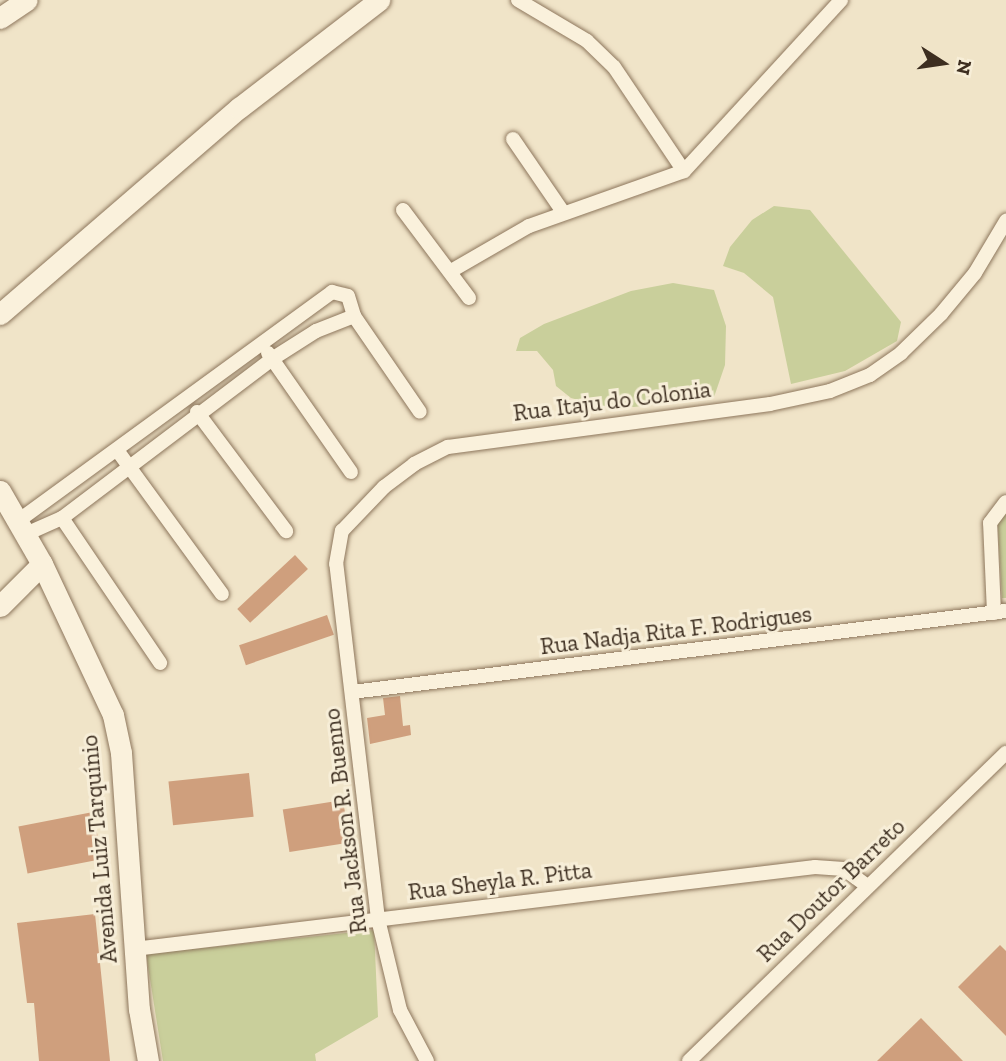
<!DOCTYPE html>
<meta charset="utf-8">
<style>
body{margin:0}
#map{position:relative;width:1006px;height:1061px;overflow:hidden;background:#f0e4c8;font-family:"Zilla Slab",serif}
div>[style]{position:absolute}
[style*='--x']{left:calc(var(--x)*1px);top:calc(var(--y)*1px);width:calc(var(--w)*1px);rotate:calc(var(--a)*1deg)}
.green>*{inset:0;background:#c9cf9b}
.building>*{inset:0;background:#cf9f7d;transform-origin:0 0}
.roads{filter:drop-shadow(0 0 2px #8d765c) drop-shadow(0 0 2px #8d765c)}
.street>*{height:14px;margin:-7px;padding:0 7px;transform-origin:7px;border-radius:7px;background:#faf1dc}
.secondary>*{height:21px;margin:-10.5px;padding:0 10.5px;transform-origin:10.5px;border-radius:10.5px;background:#faf1dc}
span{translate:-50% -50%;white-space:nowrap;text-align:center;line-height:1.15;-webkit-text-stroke:6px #f7eed8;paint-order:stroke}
.street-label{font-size:23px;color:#3d2e20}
.north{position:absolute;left:908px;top:28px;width:70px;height:70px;-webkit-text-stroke:5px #f7eed8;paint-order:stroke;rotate:102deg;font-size:19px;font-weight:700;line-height:28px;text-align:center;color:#3d2e20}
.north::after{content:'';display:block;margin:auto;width:24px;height:32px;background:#3d2e20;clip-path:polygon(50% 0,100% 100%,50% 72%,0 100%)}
</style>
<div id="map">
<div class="green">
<div style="clip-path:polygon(774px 206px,810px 210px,901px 322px,897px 341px,845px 371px,791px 384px,773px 297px,744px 273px,723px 266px,730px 247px,752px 220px)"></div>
<div style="clip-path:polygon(673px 283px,714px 290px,726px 326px,725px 365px,714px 397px,634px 407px,600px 406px,571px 398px,556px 386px,553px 370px,537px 351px,516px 351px,520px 338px,544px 324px,631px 291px)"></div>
<div style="clip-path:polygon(1006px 510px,1006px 598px,1002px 598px,997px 511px)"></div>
<div style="clip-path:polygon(374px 930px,378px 1017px,315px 1054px,316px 1061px,163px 1061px,146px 954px)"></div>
</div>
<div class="building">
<div style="left:295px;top:555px;width:19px;height:79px;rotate:47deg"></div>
<div style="left:327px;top:615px;width:21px;height:93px;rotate:71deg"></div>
<div style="clip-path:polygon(400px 696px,403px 726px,410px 725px,411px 735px,370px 744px,367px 718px,385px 715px,383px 698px)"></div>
<div style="left:249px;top:773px;width:44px;height:81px;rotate:84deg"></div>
<div style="left:343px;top:800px;width:43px;height:61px;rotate:81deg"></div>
<div style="left:93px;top:812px;width:48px;height:76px;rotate:79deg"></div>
<div style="clip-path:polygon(95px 914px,110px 1061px,39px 1061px,34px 1003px,27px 1003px,17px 923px)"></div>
<div style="clip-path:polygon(1000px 945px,1006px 951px,1006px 1036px,958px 987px)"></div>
<div style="clip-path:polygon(921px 1018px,963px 1061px,877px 1061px)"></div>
</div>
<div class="roads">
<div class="street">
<div style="--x:518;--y:0;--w:80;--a:30.7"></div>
<div style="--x:587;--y:41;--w:37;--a:44"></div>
<div style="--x:614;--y:67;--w:125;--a:56.1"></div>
<div style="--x:513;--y:139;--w:88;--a:55.6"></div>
<div style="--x:403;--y:210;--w:110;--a:53.1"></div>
<div style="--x:451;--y:271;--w:90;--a:-30"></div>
<div style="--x:529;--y:226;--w:164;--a:-19.5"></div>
<div style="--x:684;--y:171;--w:232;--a:-47.4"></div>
<div style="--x:268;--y:353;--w:145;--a:55.1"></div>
<div style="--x:197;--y:412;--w:149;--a:53.2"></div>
<div style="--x:117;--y:450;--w:178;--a:53.9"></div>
<div style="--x:62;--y:518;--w:175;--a:55.9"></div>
<div style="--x:18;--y:521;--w:389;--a:-36.1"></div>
<div style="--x:332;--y:292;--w:16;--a:14"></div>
<div style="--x:348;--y:296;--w:21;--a:73"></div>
<div style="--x:354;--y:316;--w:116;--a:55.5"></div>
<div style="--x:26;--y:534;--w:39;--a:-24"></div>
<div style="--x:62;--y:518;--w:263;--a:-37.1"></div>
<div style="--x:272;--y:359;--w:52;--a:-32.5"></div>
<div style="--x:316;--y:331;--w:41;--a:-21.5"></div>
<div style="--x:994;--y:613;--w:90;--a:-92.5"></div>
<div style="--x:990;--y:523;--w:26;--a:-53"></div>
<div style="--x:352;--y:692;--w:659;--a:-7.06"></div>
<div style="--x:134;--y:949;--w:686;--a:-6.87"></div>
<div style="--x:815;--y:867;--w:29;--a:4"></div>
<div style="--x:844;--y:869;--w:29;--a:36"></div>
<div style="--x:427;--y:1061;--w:58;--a:-117.9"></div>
<div style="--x:400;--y:1010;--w:94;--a:-103.6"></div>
<div style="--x:378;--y:919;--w:357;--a:-96.7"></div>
<div style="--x:336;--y:564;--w:34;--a:-80"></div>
<div style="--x:342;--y:531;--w:61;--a:-46.3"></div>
<div style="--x:384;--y:487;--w:38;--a:-37"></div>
<div style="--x:414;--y:464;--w:38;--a:-27"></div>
<div style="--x:448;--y:447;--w:325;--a:-7.6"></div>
<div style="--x:770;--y:404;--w:61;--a:-12.2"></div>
<div style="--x:830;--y:391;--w:43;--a:-21.8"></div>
<div style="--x:870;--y:375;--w:38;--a:-35"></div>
<div style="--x:901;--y:353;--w:56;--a:-44.3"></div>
<div style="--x:941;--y:314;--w:53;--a:-50.3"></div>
<div style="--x:975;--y:273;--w:61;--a:-59.2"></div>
<div style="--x:689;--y:1061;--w:442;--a:-44.2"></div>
</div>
<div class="secondary">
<div style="--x:0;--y:18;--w:32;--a:-34"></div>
<div style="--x:0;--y:314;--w:316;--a:-40.8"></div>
<div style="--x:239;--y:108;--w:177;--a:-37.6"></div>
<div style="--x:0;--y:491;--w:84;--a:60.1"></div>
<div style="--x:42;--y:564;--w:167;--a:64.8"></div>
<div style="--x:113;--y:715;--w:39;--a:78"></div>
<div style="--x:121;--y:753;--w:257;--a:86"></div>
<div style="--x:139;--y:1009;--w:53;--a:80.2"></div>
<div style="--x:0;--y:606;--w:59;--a:-45"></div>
</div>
</div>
<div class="street-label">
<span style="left:612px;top:401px;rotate:-7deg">Rua Itaju do Colonia</span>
<span style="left:676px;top:630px;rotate:-7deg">Rua Nadja Rita F. Rodrigues</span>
<span style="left:345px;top:821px;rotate:-97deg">Rua Jackson R. Buenno</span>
<span style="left:99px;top:849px;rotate:-95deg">Avenida Luiz Tarquínio</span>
<span style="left:500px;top:881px;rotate:-7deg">Rua Sheyla R. Pitta</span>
<span style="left:831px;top:890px;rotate:-44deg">Rua Doutor Barreto</span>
</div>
<div class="north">N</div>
</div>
